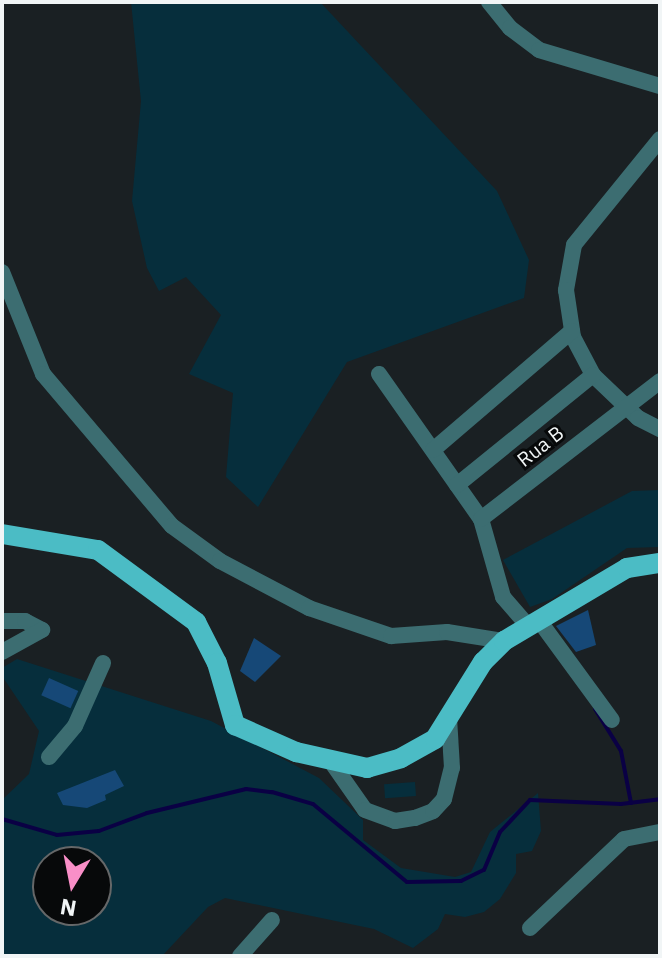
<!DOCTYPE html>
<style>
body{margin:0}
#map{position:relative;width:662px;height:958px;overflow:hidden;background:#1a2023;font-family:"IBM Plex Sans",sans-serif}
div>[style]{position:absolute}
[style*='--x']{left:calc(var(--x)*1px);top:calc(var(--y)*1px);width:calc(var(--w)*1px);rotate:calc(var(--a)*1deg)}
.green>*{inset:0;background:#062e3c;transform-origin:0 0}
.stream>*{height:4px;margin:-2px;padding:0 2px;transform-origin:2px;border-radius:2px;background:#0a0044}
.building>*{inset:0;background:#164877;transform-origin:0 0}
.minor>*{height:16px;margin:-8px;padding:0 8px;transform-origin:8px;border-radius:8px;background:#3c6d71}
.major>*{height:20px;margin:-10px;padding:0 10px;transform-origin:10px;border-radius:10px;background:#4bbcc5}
span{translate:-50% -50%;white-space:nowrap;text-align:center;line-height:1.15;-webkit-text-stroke:6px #07090a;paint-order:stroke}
.street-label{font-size:20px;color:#f1f5f6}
.frame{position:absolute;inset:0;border:4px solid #f1f5f6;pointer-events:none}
.north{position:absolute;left:32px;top:846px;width:80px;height:80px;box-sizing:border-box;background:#07090a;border:2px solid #656768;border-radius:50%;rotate:190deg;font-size:22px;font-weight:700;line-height:32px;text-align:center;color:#f1f5f6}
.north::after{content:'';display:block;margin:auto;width:28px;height:36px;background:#f98fc8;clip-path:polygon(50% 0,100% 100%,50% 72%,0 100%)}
</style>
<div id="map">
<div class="green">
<div style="clip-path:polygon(131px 2px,320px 2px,497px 191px,529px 260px,524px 298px,347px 362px,258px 507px,226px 477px,233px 393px,189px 374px,221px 315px,186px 277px,159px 291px,147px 268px,132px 201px,141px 101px)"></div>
<div style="clip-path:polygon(660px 490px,660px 547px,627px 548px,552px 599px,530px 607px,503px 560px,632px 491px)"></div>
<div style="clip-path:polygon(evenodd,17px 659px,211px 721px,319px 778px,363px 820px,363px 840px,401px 868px,455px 877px,471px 872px,490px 832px,538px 793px,541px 831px,532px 851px,516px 854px,516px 873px,500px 899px,484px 912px,465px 917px,445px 914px,438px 929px,413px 948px,374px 929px,225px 898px,208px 907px,162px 956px,2px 956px,2px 800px,29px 774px,39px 731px,2px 676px,2px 668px,17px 659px,48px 862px,96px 862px,96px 910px,48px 910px,48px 862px)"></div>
<div style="left:415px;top:782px;width:14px;height:31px;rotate:86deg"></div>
</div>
<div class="stream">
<div style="--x:595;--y:709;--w:49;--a:58.2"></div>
<div style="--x:621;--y:751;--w:53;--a:79.1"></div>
<div style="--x:2;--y:819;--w:57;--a:16.2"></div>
<div style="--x:57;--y:835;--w:42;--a:-5.4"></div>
<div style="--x:99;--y:831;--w:51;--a:-20.6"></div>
<div style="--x:147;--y:813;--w:102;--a:-13.6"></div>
<div style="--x:246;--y:789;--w:26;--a:7"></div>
<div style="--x:272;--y:792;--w:43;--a:16.3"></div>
<div style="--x:313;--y:804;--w:122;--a:39.7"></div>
<div style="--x:407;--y:882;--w:54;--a:-1.1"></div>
<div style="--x:461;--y:881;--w:25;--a:-26"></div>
<div style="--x:484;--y:870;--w:41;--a:-67.2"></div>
<div style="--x:500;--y:832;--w:44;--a:-46.8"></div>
<div style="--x:530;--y:800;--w:91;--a:2.5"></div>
<div style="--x:621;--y:804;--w:39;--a:-7"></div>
</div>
<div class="building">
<div style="clip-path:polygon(588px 610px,596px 645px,576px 652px,556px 626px)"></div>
<div style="clip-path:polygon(254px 638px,281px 656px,255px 682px,240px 671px)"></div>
<div style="left:49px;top:678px;width:32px;height:19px;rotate:24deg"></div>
<div style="clip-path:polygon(115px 770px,124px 786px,105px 795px,106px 800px,87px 808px,63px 805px,57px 793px)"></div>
</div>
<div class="minor">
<div style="--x:489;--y:2;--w:33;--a:51"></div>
<div style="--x:510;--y:28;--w:36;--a:37"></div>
<div style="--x:539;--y:50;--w:126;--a:16.6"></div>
<div style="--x:660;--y:139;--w:136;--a:129.1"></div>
<div style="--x:574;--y:245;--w:46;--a:100.1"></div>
<div style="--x:566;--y:290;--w:48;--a:81.5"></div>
<div style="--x:573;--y:337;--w:43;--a:62.2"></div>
<div style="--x:593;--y:375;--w:62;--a:43.7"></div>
<div style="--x:638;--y:418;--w:25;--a:27"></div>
<div style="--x:2;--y:272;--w:110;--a:68.1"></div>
<div style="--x:43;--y:374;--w:199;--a:49.7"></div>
<div style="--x:172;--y:526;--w:59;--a:36.1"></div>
<div style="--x:220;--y:561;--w:101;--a:27.8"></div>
<div style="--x:309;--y:608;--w:87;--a:18.9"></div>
<div style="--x:391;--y:636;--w:56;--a:-4.1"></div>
<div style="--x:447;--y:632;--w:58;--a:9"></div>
<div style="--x:379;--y:374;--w:177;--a:54.9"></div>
<div style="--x:481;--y:519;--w:81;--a:74.2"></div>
<div style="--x:503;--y:597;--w:37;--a:49"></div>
<div style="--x:433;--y:450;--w:183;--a:-40.6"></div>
<div style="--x:457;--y:485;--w:175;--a:-39"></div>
<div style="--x:481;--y:519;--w:226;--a:-37.6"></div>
<div style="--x:538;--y:619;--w:125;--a:53.8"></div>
<div style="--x:2;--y:621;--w:23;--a:0"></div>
<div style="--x:25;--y:621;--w:19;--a:28"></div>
<div style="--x:2;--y:652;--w:46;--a:-28.8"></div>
<div style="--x:49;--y:757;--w:40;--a:-50"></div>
<div style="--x:75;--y:726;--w:69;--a:-66"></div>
<div style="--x:332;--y:763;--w:57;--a:54.9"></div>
<div style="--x:365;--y:810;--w:32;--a:20"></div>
<div style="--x:395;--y:821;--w:20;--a:-9"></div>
<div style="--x:415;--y:818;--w:19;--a:-21"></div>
<div style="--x:433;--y:811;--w:16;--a:-47"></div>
<div style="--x:444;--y:799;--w:32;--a:-76"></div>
<div style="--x:452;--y:768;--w:50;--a:-93.4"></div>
<div style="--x:530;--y:928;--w:129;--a:-43.4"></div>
<div style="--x:624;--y:839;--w:37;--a:-11"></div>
<div style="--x:240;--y:956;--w:48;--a:-48.4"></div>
</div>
<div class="major">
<div style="--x:2;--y:534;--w:97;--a:9.5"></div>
<div style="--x:98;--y:550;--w:122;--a:36.3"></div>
<div style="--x:196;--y:622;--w:46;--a:62.9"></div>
<div style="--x:217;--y:663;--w:65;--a:73.8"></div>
<div style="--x:235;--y:725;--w:67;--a:23.9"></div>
<div style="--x:296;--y:752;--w:73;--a:12.7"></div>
<div style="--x:367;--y:768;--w:35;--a:-16"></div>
<div style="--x:401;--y:758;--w:39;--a:-29"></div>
<div style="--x:435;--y:739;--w:91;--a:-58.1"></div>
<div style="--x:483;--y:662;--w:30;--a:-45"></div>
<div style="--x:504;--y:641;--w:143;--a:-30.7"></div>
<div style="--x:627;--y:568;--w:33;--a:-9"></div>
</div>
<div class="street-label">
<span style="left:540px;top:446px;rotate:-38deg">Rua B</span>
</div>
<div class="frame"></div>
<div class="north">N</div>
</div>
